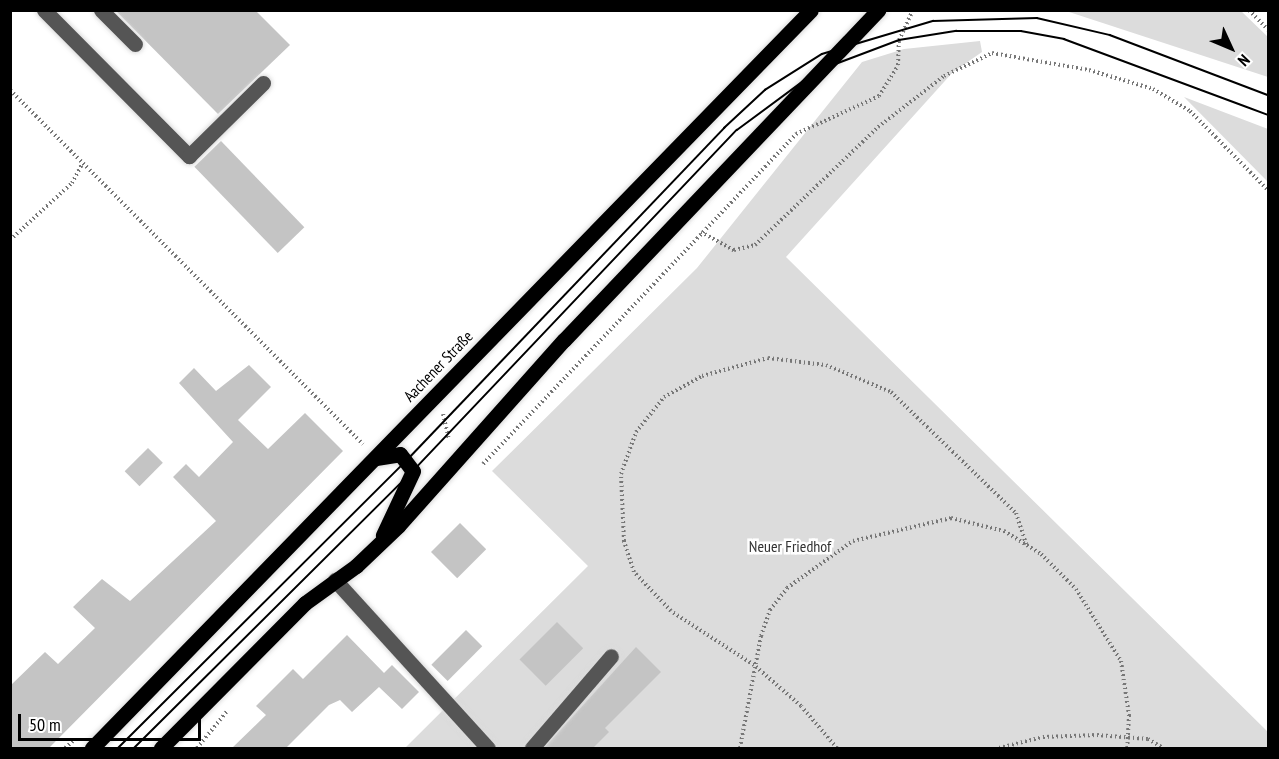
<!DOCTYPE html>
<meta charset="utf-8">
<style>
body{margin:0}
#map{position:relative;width:1279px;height:759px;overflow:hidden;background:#fff;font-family:"PT Sans Narrow",sans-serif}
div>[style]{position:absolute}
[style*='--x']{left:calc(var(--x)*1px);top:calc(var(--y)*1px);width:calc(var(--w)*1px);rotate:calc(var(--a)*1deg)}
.green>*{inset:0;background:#dcdcdc}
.building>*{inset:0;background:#c4c4c4;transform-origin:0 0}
.path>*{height:4px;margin-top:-2px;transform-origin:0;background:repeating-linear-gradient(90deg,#777 0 1.5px,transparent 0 4.5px)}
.roads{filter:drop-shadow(0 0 2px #dbdbdb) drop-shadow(0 0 2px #dbdbdb)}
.minor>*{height:15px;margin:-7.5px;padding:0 7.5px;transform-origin:7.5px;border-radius:7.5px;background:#555}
.major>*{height:15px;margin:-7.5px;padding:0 7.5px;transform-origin:7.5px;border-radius:7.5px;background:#000}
.tram>*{height:1.5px;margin:-0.75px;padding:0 0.75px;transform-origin:0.75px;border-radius:0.75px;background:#000}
span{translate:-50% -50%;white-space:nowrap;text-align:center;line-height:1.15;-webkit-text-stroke:5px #fff;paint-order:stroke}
.street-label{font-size:16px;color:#000}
.park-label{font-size:16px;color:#333}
.frame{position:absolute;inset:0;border:12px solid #000;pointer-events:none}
.north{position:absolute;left:1201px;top:18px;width:60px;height:60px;-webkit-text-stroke:4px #fff;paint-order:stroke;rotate:134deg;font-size:16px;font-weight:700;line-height:24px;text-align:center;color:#000}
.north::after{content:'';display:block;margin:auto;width:21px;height:27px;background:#000;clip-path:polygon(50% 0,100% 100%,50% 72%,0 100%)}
.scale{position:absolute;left:18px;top:714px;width:183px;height:27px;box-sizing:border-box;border:3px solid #000;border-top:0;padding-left:8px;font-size:18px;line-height:21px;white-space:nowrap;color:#000;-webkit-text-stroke:4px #fff;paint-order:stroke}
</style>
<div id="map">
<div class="green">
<div style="clip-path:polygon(1066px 11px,1241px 11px,1268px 37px,1268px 77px)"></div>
<div style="clip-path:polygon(980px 41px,982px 52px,953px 72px,786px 257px,1268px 732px,1268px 748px,405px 748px,588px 566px,492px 471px,697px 268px,862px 62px,904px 49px)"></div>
<div style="clip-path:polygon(1184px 97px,1268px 129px,1268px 182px)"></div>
</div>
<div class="building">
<div style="clip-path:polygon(115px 10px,255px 10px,290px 45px,218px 114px)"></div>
<div style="left:221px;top:141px;width:120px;height:37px;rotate:46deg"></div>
<div style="clip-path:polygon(249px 365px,271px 387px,238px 420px,268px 449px,305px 413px,343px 451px,49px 748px,10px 748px,10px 686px,45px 652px,58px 664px,95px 628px,73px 607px,102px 579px,130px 601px,216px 521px,173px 477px,186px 464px,199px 477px,233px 442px,179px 383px,194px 368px,216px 391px)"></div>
<div style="left:148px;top:448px;width:21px;height:33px;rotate:45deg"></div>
<div style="left:460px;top:523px;width:37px;height:41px;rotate:45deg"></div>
<div style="left:557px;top:622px;width:37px;height:53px;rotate:45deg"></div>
<div style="left:466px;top:630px;width:23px;height:49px;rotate:45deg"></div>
<div style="clip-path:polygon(347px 635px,384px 673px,392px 665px,419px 692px,402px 709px,379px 687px,352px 712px,340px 700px,329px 705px,286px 748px,232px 748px,266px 715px,256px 706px,293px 669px,303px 679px)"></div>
<div style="clip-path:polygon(636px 647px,661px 672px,605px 728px,609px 732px,593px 748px,544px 748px)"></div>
</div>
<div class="path">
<div style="--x:1249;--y:10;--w:28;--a:46"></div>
<div style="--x:10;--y:90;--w:500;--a:45.1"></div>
<div style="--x:701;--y:232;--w:38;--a:29"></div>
<div style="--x:734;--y:250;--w:22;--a:-13"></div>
<div style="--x:755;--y:245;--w:170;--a:-43.8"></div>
<div style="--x:878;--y:127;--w:83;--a:-37.7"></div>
<div style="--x:944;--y:76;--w:53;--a:-25.6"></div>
<div style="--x:992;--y:53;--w:98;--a:9.9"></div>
<div style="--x:1089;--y:70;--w:67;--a:16.5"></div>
<div style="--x:1153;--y:89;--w:43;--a:30.7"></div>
<div style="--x:1190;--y:111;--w:111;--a:45.4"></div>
<div style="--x:10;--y:240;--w:84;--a:-42.6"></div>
<div style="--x:72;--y:183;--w:21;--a:-62"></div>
<div style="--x:443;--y:414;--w:26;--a:77"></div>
<div style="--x:483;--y:464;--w:455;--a:-46.5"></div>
<div style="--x:796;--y:134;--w:91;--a:-24.6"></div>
<div style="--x:879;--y:96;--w:36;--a:-58"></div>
<div style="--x:898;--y:65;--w:25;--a:-88"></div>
<div style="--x:899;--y:40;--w:33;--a:-65"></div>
<div style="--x:65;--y:748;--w:11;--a:-41"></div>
<div style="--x:197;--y:748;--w:49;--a:-50.8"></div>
<div style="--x:740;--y:748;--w:114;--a:-79.4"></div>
<div style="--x:761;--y:636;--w:28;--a:-71"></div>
<div style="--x:770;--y:610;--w:28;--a:-52"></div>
<div style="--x:787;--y:588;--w:81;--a:-35.5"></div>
<div style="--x:853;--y:541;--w:101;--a:-13.2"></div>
<div style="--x:951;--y:518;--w:55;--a:13.8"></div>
<div style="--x:1004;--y:531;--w:44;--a:31.9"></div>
<div style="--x:1041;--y:554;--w:49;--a:45"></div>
<div style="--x:1076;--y:589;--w:85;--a:58"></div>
<div style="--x:1121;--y:661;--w:55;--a:81.6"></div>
<div style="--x:1129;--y:715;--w:33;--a:93"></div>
<div style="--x:837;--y:748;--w:55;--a:-130.6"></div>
<div style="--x:801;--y:706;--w:62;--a:-138.9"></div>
<div style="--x:754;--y:665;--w:99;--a:-147"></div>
<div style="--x:671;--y:611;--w:54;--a:-133.5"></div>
<div style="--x:634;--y:572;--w:33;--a:-108"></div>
<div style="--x:624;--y:541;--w:67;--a:-92.6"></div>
<div style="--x:621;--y:474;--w:45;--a:-70.3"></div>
<div style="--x:636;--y:432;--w:45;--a:-51.3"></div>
<div style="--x:664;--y:397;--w:43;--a:-28.9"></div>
<div style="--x:702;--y:376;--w:68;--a:-15.3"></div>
<div style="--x:768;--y:358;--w:58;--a:6.9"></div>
<div style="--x:826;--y:365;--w:70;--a:22.6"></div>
<div style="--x:891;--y:392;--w:174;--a:44.1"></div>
<div style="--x:1016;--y:513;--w:33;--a:72"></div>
<div style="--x:999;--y:748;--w:45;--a:-14"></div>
<div style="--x:1043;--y:737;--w:54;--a:-2.1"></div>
<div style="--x:1097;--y:735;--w:51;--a:4.5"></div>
<div style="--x:1148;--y:739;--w:17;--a:31"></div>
</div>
<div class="roads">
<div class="minor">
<div style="--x:44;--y:10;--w:206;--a:45.2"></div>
<div style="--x:189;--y:156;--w:104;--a:-44.6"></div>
<div style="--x:101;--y:10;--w:48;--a:45"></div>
<div style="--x:335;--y:580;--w:227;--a:47.7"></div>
<div style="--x:532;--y:748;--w:121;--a:-49.3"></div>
</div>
<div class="major">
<div style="--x:376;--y:458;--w:24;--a:-9"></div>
<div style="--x:400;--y:454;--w:21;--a:53"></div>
<div style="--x:413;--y:471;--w:71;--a:115.1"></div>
<div style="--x:92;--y:748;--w:1030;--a:-45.75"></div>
<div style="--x:161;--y:748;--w:204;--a:-45.2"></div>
<div style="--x:305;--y:603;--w:63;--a:-36"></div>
<div style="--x:356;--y:566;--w:58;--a:-43.6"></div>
<div style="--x:398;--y:526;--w:249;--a:-48.3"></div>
<div style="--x:564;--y:340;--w:456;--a:-46.4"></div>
</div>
</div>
<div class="tram">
<div style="--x:118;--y:748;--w:409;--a:-44.9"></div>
<div style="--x:408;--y:459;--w:458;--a:-46.3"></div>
<div style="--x:724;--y:128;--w:56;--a:-42.8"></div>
<div style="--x:765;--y:90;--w:67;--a:-32.3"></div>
<div style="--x:822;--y:54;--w:116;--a:-16.6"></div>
<div style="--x:933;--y:21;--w:104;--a:-1.7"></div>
<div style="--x:1037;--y:18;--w:75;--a:13.1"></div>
<div style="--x:1110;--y:35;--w:169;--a:20.8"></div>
<div style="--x:134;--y:748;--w:393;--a:-44.8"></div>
<div style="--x:413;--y:471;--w:470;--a:-46.5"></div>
<div style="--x:737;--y:130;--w:99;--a:-36.4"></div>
<div style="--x:817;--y:71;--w:88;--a:-20.7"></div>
<div style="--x:899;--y:40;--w:58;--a:-9"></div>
<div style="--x:956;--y:31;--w:65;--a:0"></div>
<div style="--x:1021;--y:31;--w:44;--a:10.5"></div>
<div style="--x:1064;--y:39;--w:218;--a:20.4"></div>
</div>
<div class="street-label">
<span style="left:438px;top:366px;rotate:-46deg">Aachener Straße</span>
</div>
<div class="park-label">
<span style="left:790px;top:546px">Neuer Friedhof</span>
</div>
<div class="frame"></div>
<div class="north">N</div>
<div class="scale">50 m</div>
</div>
